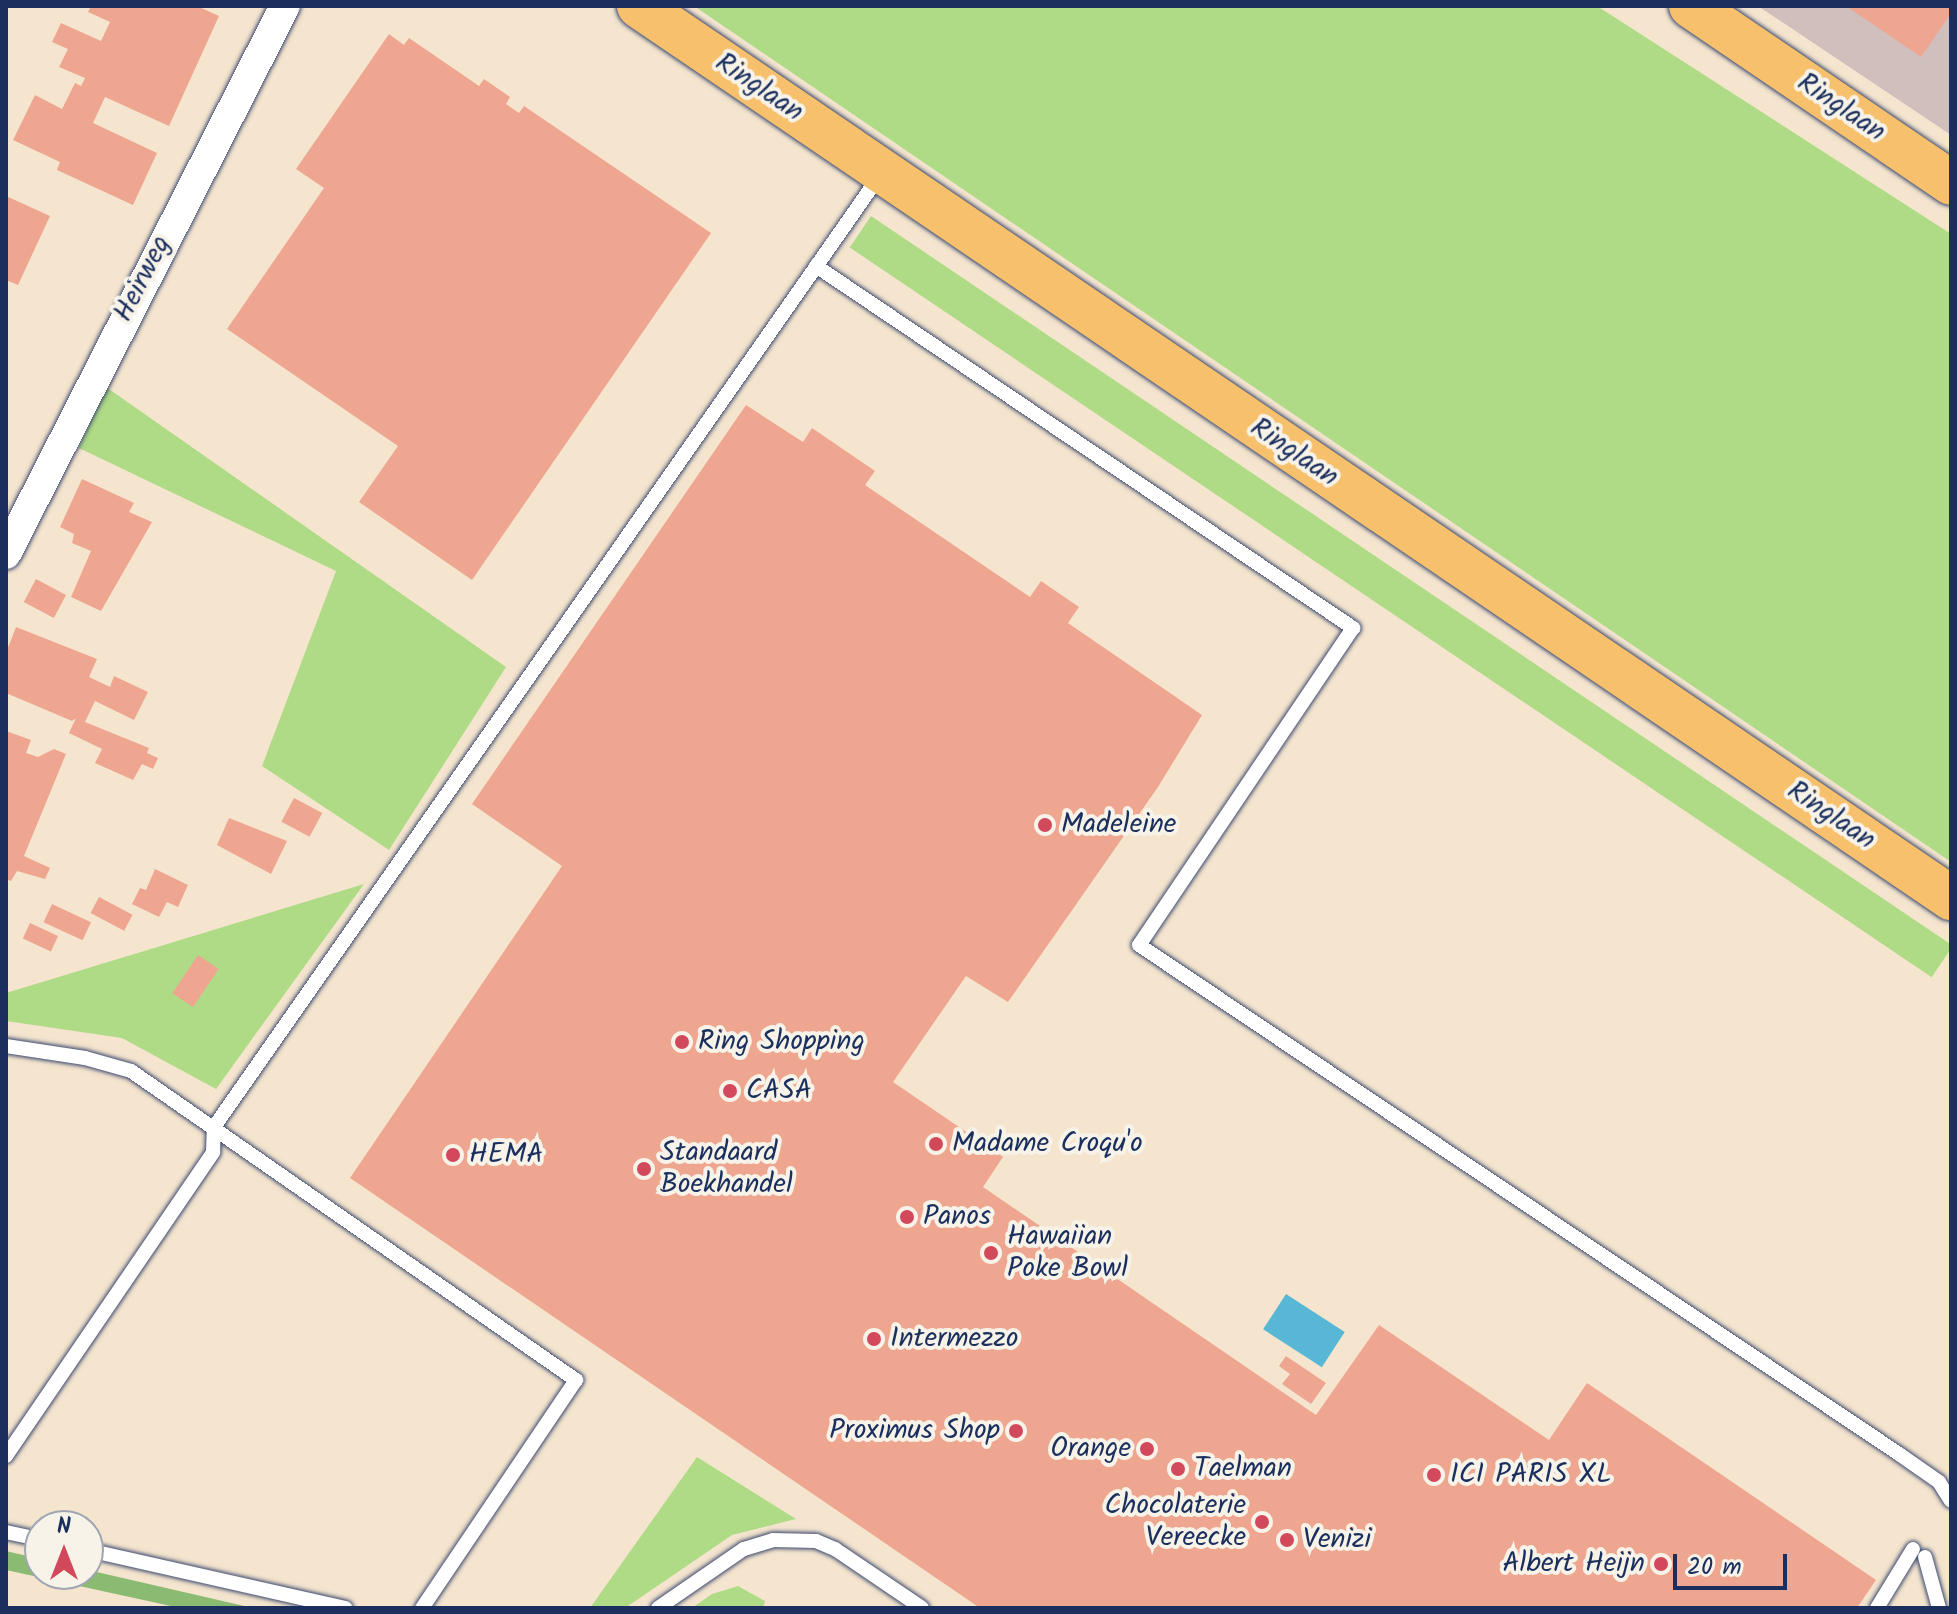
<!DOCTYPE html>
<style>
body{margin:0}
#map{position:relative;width:1957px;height:1614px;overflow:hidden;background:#f5e5cf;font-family:Kalam,sans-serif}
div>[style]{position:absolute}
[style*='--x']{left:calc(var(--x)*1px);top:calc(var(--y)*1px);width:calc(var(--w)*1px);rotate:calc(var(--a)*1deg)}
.industrial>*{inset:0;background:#d1bfbd}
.green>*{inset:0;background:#afdb86;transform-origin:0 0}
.forest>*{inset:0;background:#8bbb73}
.water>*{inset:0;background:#57b7d5;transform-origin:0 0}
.building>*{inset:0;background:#eea690;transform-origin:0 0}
.roads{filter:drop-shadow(0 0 2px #3c4a6f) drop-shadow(0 0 2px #3c4a6f)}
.service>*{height:14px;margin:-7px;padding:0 7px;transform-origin:7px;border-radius:7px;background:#fff}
.minor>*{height:30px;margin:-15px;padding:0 15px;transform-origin:15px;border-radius:15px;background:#fff}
.primary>*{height:44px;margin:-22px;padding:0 22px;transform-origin:22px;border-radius:22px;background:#f7c06c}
.dots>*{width:22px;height:22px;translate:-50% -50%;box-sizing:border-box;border:4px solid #f7f3e8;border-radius:50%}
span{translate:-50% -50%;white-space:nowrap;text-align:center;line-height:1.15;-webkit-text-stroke:8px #f7f3e8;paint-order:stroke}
.street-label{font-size:28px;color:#1b2f5e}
.poi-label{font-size:28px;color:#1b2f5e}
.left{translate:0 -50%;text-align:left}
.right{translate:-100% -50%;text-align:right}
.frame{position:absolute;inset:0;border:8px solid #1b2f5e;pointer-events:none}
.north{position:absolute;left:24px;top:1510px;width:80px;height:80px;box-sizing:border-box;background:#f7f3e8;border:2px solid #9fa5b1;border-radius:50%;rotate:0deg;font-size:22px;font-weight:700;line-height:32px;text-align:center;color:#1b2f5e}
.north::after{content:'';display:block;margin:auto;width:28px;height:36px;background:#d1495b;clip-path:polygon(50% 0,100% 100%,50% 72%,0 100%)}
.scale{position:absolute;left:1673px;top:1554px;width:114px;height:36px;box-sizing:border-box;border:4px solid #1b2f5e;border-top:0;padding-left:10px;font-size:24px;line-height:28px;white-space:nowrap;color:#1b2f5e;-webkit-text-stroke:6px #f7f3e8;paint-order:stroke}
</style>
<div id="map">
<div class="industrial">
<div style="clip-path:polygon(1758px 6px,1951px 6px,1951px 135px)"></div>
</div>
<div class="green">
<div style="clip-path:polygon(694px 6px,1597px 6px,1951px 234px,1951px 862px)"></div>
<div style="left:871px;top:216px;width:1305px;height:38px;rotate:34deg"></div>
<div style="clip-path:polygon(106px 387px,506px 667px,389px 850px,262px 766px,336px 571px,79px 448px)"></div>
<div style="clip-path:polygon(364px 884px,216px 1089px,122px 1038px,6px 1021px,6px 993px)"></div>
<div style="clip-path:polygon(697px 1457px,796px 1519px,732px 1535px,625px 1608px,590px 1608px)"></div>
<div style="clip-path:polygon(738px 1586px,765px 1601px,763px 1608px,692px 1608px,712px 1594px)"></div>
</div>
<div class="forest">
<div style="clip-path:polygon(6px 1551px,40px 1559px,40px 1574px,88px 1574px,88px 1570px,253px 1608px,180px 1608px,6px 1570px)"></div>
</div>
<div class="water">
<div style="left:1286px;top:1294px;width:70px;height:42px;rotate:33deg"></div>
</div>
<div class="building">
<div style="clip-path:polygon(91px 6px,197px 6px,219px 16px,169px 126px,105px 97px,93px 123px,157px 153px,133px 205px,57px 170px,60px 162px,13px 140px,35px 95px,62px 109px,75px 83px,81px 86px,85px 78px,59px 67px,68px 49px,52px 42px,61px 23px,101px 41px,110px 22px,88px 12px)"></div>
<div style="clip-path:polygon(1846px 6px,1951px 6px,1951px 13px,1921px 57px)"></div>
<div style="clip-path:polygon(389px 34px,404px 45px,409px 38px,479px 86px,484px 79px,510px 97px,506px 104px,519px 113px,524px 106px,711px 233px,472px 580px,359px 502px,398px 446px,227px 329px,324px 188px,296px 169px)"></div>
<div style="clip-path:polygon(6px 196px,50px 216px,18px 285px,6px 280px)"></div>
<div style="clip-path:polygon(746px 405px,803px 442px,812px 428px,875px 471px,865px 485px,1030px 597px,1041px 581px,1079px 607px,1068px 623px,1202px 715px,1158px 787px,1008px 1002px,966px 976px,893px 1082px,1003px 1157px,983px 1187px,1316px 1415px,1379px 1325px,1549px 1440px,1587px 1383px,1876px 1580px,1857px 1608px,980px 1608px,350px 1178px,562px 866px,472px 804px)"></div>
<div style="clip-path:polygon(82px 479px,134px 503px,129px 512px,152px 522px,101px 611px,71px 597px,91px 551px,72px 543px,74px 534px,60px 527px)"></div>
<div style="left:36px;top:579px;width:34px;height:26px;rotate:28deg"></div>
<div style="clip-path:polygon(16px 627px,97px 659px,89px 677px,110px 687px,114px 676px,148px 692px,134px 720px,95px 701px,85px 722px,149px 748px,147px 753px,158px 758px,153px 769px,142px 764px,133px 780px,95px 763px,102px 749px,69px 733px,76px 718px,72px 721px,6px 693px,6px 653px)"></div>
<div style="clip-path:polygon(6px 731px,31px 740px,26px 753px,38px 757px,54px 749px,66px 754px,24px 856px,50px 868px,45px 879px,17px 871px,11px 881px,6px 879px)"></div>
<div style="left:294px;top:798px;width:32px;height:27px;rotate:28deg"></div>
<div style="clip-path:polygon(229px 818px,287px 841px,271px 874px,217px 845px)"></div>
<div style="clip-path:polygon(155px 869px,188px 885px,178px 907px,167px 902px,159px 917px,132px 904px,140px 888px,146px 890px)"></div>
<div style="left:99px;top:897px;width:38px;height:18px;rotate:28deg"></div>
<div style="left:52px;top:904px;width:43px;height:20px;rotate:25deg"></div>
<div style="left:30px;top:923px;width:31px;height:17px;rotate:25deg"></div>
<div style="left:198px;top:955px;width:25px;height:46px;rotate:34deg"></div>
<div style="clip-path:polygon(1286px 1356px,1326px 1383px,1311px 1404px,1282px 1384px,1290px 1374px,1279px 1366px)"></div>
</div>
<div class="roads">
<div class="service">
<div style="--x:816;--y:266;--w:648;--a:33.98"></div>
<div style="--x:1353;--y:628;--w:382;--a:124"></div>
<div style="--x:1139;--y:945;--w:915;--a:33.81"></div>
<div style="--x:1899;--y:1454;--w:49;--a:35"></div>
<div style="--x:1939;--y:1482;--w:22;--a:58"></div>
<div style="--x:6;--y:1046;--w:80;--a:8.6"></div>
<div style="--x:85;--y:1058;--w:48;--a:15.8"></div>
<div style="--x:131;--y:1071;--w:542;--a:34.78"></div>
<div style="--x:576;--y:1380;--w:275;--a:124"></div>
<div style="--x:6;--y:1456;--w:368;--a:-55.7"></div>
<div style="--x:213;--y:1152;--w:25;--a:-88"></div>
<div style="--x:214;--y:1127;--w:1162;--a:-55.02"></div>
<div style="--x:6;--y:1532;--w:35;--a:12"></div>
<div style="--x:88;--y:1550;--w:264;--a:12.7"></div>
<div style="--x:1925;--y:1557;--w:53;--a:74.6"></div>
<div style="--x:658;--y:1608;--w:104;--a:-34.5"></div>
<div style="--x:744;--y:1549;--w:30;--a:-17"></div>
<div style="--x:773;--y:1540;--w:43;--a:1.3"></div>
<div style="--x:816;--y:1541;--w:21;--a:23"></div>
<div style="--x:835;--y:1549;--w:105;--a:34.1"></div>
<div style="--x:1877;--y:1608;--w:69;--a:-58.6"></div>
</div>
<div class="minor">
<div style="--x:6;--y:554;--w:615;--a:-63.02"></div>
</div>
<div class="primary">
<div style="--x:639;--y:6;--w:1587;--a:34.21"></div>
<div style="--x:1691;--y:6;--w:315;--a:34.2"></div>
</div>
</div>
<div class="dots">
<div style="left:1045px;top:825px;background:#d1495b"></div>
<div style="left:682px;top:1042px;background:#d1495b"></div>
<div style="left:730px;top:1091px;background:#d1495b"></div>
<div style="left:936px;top:1144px;background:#d1495b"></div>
<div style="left:453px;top:1155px;background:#d1495b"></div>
<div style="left:644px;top:1169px;background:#d1495b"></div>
<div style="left:907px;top:1217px;background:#d1495b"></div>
<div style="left:991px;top:1253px;background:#d1495b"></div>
<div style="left:874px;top:1339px;background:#d1495b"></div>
<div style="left:1016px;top:1431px;background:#d1495b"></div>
<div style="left:1147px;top:1449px;background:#d1495b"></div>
<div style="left:1178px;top:1469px;background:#d1495b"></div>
<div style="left:1434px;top:1475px;background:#d1495b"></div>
<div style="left:1262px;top:1522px;background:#d1495b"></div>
<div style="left:1287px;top:1540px;background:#d1495b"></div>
<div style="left:1661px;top:1564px;background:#d1495b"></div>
</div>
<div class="street-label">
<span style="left:759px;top:88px;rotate:34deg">Ringlaan</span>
<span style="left:1841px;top:108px;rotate:34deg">Ringlaan</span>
<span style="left:143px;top:279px;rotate:-63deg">Heirweg</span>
<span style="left:1294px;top:453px;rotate:34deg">Ringlaan</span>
<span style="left:1831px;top:816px;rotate:34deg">Ringlaan</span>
</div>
<div class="poi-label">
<span class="left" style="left:1061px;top:825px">Madeleine</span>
<span class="left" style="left:698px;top:1042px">Ring Shopping</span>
<span class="left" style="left:746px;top:1091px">CASA</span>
<span class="left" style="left:952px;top:1144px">Madame Croqu'o</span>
<span class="left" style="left:660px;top:1169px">Standaard<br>Boekhandel</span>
<span class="left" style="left:469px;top:1155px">HEMA</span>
<span class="left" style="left:923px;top:1217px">Panos</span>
<span class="left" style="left:1007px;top:1253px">Hawaiian<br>Poke Bowl</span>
<span class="left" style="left:890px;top:1339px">Intermezzo</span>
<span class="right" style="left:1000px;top:1431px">Proximus Shop</span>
<span class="right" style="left:1131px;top:1449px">Orange</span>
<span class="left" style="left:1194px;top:1469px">Taelman</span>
<span class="left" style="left:1450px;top:1475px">ICI PARIS XL</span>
<span class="right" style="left:1246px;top:1522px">Chocolaterie<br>Vereecke</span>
<span class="left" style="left:1303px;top:1540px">Venizi</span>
<span class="right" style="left:1645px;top:1564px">Albert Heijn</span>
</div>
<div class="frame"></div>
<div class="north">N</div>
<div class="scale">20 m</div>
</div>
